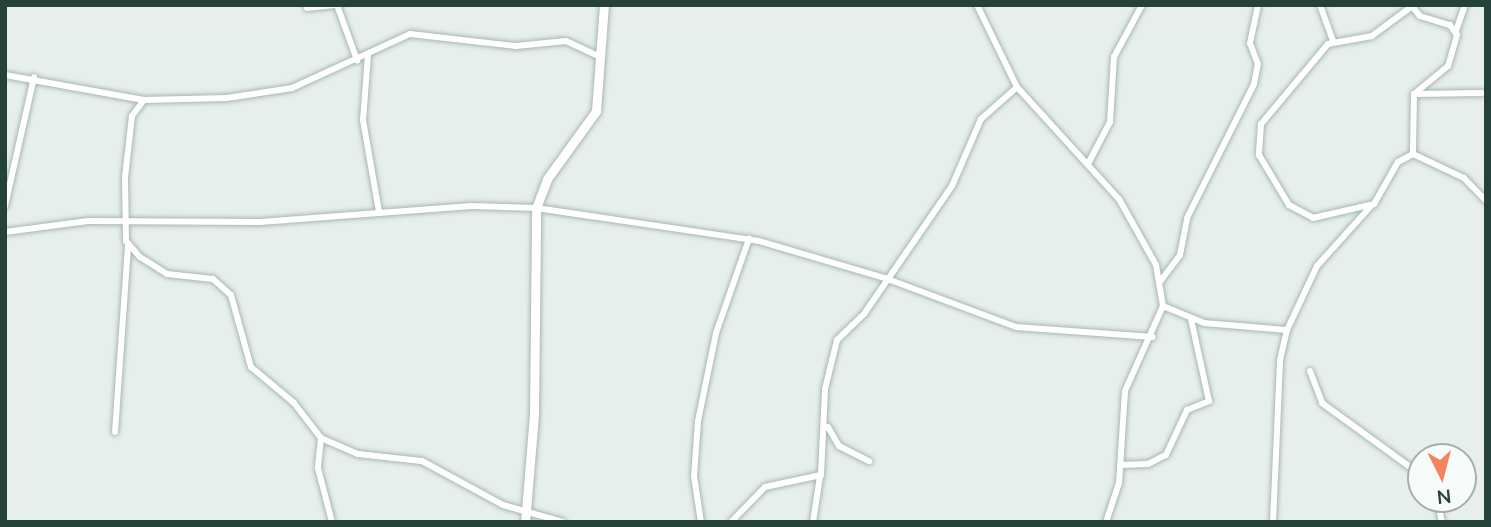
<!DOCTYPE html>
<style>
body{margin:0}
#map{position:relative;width:1491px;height:527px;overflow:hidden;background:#e6efeb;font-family:Mulish,sans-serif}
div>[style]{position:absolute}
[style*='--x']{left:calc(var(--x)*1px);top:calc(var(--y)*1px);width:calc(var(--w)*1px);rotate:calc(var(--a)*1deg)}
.roads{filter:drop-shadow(0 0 2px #a8b8b2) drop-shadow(0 0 2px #a8b8b2)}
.minor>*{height:6px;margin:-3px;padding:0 3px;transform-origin:3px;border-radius:3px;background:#fff}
.secondary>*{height:9px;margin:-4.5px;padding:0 4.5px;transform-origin:4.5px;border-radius:4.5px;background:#fff}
span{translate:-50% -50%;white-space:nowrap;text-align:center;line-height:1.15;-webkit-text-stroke:6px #f7fbf9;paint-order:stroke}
.frame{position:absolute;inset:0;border:7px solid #24423a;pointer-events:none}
.north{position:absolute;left:1407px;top:443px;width:70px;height:70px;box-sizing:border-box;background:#f7fbf9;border:2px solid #a3b1ad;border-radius:50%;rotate:174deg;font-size:19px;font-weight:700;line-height:28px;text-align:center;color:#24423a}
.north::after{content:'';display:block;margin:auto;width:24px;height:32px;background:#f4845f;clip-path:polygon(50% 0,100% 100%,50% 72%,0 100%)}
</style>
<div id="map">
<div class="roads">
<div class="minor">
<div style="--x:977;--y:5;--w:91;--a:64"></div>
<div style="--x:1017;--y:87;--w:151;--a:47.7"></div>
<div style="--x:1119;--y:199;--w:76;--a:60.7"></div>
<div style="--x:1156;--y:265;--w:42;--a:80.3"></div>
<div style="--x:1163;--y:306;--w:93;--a:114.1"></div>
<div style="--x:1125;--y:391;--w:92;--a:93.7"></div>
<div style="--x:1119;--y:483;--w:41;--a:108.4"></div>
<div style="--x:1320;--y:5;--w:38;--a:70"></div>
<div style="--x:1411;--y:5;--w:14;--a:51"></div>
<div style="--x:1420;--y:16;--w:31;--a:17"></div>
<div style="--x:1450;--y:25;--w:12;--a:55"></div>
<div style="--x:1457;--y:35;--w:32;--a:106"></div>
<div style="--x:1448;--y:66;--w:44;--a:140.5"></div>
<div style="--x:1414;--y:94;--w:60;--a:91"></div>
<div style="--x:1411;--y:7;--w:49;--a:143.4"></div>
<div style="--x:1372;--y:36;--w:45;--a:169.7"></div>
<div style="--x:1328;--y:44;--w:104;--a:129.9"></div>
<div style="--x:1261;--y:124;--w:31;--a:94"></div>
<div style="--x:1259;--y:155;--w:58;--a:59"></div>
<div style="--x:1289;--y:205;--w:27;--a:28"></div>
<div style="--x:1313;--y:218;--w:63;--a:-12.9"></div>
<div style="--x:1374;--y:204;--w:48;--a:-60.3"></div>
<div style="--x:1398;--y:162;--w:17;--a:-28"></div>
<div style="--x:1413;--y:154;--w:56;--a:25.2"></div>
<div style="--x:1464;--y:178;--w:32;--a:46"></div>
<div style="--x:307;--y:8;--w:30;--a:-6"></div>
<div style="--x:337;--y:5;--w:59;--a:70"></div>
<div style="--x:1456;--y:31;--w:28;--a:-71"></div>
<div style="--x:368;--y:55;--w:65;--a:94.4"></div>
<div style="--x:363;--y:120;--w:93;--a:80.1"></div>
<div style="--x:5;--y:75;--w:141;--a:10.2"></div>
<div style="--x:144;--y:100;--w:83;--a:-1.4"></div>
<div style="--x:227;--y:98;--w:66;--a:-8.7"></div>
<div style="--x:292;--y:88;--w:130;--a:-24.6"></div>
<div style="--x:410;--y:34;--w:107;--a:6.5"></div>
<div style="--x:516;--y:46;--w:50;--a:-5.7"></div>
<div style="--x:566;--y:41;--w:35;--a:25"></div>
<div style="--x:1414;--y:94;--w:68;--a:-0.8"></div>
<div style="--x:144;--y:100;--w:20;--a:127"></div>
<div style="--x:132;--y:116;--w:61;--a:96.5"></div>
<div style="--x:125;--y:177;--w:64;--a:89.1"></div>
<div style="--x:126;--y:241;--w:21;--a:49"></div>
<div style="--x:140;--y:257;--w:32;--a:32"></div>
<div style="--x:167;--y:274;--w:46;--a:6.2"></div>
<div style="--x:213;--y:279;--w:24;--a:42"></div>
<div style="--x:231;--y:295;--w:75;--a:74.5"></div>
<div style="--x:251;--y:367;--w:56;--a:39.9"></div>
<div style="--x:294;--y:403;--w:44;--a:52.4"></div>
<div style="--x:321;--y:438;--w:40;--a:23.4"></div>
<div style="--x:358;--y:454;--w:64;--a:6.2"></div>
<div style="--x:422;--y:461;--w:92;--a:28.5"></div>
<div style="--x:503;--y:505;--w:62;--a:15.8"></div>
<div style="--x:1089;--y:162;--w:45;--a:-62.3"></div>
<div style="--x:1110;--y:122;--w:65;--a:-86.5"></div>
<div style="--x:1114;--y:57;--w:59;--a:-61.7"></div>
<div style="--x:5;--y:206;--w:132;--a:-77.3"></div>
<div style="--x:5;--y:232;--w:84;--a:-7.5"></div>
<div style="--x:88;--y:221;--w:172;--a:0.3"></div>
<div style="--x:260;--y:222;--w:212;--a:-4.3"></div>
<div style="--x:471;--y:206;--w:65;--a:1.8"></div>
<div style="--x:536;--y:208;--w:225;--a:8.4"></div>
<div style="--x:759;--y:241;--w:131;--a:16.4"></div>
<div style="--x:885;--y:278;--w:140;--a:20.5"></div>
<div style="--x:1016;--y:327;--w:137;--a:4.2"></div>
<div style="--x:1159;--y:283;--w:35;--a:-53"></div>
<div style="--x:1180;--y:255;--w:38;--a:-79"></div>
<div style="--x:1187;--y:218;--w:150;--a:-63.4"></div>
<div style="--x:1254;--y:84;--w:20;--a:-79"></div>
<div style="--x:1258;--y:64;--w:22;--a:-111"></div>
<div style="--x:1250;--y:43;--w:39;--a:-78"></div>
<div style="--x:1163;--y:306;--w:44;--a:22.5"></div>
<div style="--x:1204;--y:323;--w:83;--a:4.8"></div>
<div style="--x:1287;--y:330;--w:71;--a:-64.9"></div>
<div style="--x:1317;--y:266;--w:82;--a:-48"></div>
<div style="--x:1310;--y:371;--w:34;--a:69"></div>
<div style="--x:1322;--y:403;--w:122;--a:36"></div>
<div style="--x:828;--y:427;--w:22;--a:60"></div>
<div style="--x:839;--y:446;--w:34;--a:27"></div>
<div style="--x:115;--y:432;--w:187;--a:-86"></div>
<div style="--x:321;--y:438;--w:30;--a:96"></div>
<div style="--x:318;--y:468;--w:56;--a:75.5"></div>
<div style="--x:1120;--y:465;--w:28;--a:-2"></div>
<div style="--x:1148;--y:464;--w:20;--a:-27"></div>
<div style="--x:1166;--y:455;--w:50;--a:-65"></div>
<div style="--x:1187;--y:410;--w:24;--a:-22"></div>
<div style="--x:1209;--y:401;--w:84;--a:-102.4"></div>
<div style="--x:1437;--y:499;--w:24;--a:78"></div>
<div style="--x:701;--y:522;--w:47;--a:-98.7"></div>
<div style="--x:694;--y:476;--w:55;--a:-85.8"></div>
<div style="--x:698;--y:421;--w:90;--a:-78.4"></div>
<div style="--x:716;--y:333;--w:100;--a:-70.7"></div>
<div style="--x:731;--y:522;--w:49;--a:-45.8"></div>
<div style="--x:765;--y:487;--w:57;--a:-12.1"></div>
<div style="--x:821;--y:475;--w:86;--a:-87.3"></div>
<div style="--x:825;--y:389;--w:50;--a:-76.2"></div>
<div style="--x:837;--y:340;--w:37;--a:-44"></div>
<div style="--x:864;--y:314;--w:155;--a:-55.5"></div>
<div style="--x:952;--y:186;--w:73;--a:-66.6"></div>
<div style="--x:981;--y:119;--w:48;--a:-41.6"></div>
<div style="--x:813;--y:522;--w:47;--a:-81.3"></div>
<div style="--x:1273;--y:522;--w:162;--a:-87.5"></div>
<div style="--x:1280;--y:360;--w:31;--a:-77"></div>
</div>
<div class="secondary">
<div style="--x:525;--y:522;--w:108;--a:-85.2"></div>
<div style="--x:534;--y:414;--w:206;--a:-89.4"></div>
<div style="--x:536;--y:208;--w:31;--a:-69"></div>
<div style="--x:547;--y:179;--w:84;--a:-54.2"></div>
<div style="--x:596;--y:111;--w:106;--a:-85.7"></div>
</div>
</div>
<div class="frame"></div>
<div class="north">N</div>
</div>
